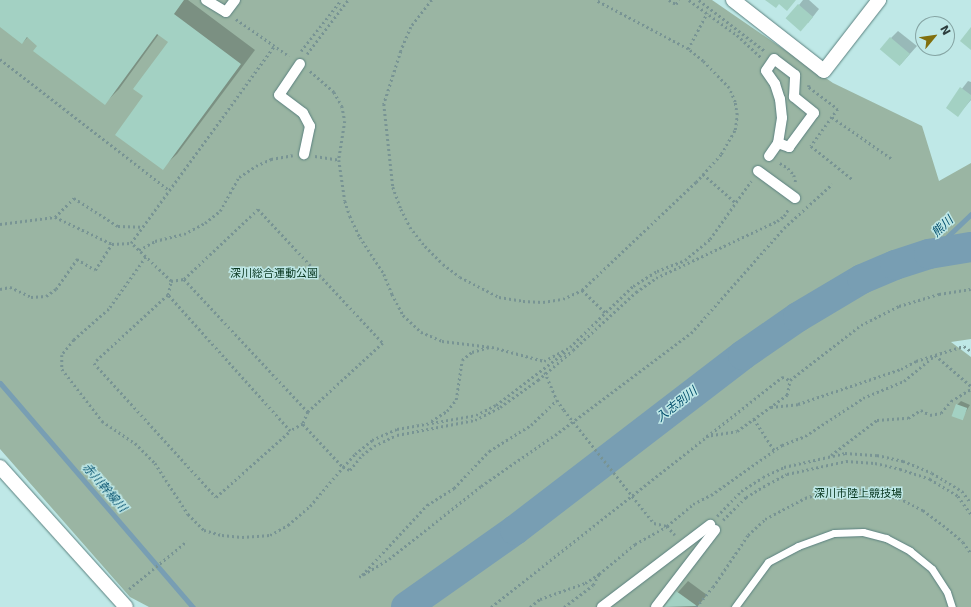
<!DOCTYPE html>
<meta charset="utf-8">
<style>
body{margin:0}
#map{position:relative;width:971px;height:607px;overflow:hidden;background:#bfe8e7;font-family:"DejaVu Sans","Noto Sans JP",sans-serif}
div>[style]{position:absolute}
[style*='--x']{left:calc(var(--x)*1px);top:calc(var(--y)*1px);width:calc(var(--w)*1px);rotate:calc(var(--a)*1deg)}
.green>*{inset:0;background:#9ab5a3}
.shadow>*{inset:0;background:#0003}
.stream>*{height:5px;margin:-2.5px;padding:0 2.5px;transform-origin:2.5px;border-radius:2.5px;background:#789eb3}
.river>*{height:30px;margin:-15px;padding:0 15px;transform-origin:15px;border-radius:15px;background:#789eb3}
.building>*{inset:0;background:#a3d1c3;transform-origin:0 0}
.path>*{height:2.5px;margin-top:-1.25px;transform-origin:0;background:repeating-linear-gradient(90deg,#789494 0 2px,transparent 0 5px)}
.roads{filter:drop-shadow(0 0 1px #5a807f) drop-shadow(0 0 1px #5a807f)}
.service>*{height:7px;margin:-3.5px;padding:0 3.5px;transform-origin:3.5px;border-radius:3.5px;background:#fff}
.pedestrian>*{height:10px;margin:-5px;padding:0 5px;transform-origin:5px;border-radius:5px;background:#fff}
.minor>*{height:14px;margin:-7px;padding:0 7px;transform-origin:7px;border-radius:7px;background:#fff}
.path-bridge>*{height:2.5px;margin-top:-1.25px;transform-origin:0;background:repeating-linear-gradient(90deg,#789494 0 2px,transparent 0 5px)}
span{translate:-50% -50%;white-space:nowrap;text-align:center;line-height:1.15;-webkit-text-stroke:3px #bfe8e7;paint-order:stroke}
.park-label{font-size:11px;color:#07361e}
.water-label{font-size:12px;color:#004d6b;font-style:italic}
.north{position:absolute;left:915px;top:16px;width:40px;height:40px;box-sizing:border-box;background:#bfe8e7;border:1px solid #85a4a3;border-radius:50%;rotate:61deg;font-size:11px;font-weight:700;line-height:16px;text-align:center;color:#2d3d3d}
.north::after{content:'';display:block;margin:auto;width:14px;height:18px;background:#816f0d;clip-path:polygon(50% 0,100% 100%,50% 72%,0 100%)}
</style>
<div id="map">
<div class="green">
<div style="clip-path:polygon(0 0,712px 0,833px 83px,922px 126px,939px 181px,971px 163px,971px 339px,951px 342px,971px 357px,971px 607px,149px 607px,130px 597px,0 449px)"></div>
</div>
<div class="shadow">
<div style="clip-path:polygon(0 0,188px 0,255px 50px,177px 154px,162px 168px,145px 96px,170px 42px,159px 34px,119px 89px,105px 103px,28px 37px,22px 43px,0 26px)"></div>
<div style="clip-path:polygon(803px 0,809px 0,819px 9px,808px 23px,799px 5px)"></div>
<div style="clip-path:polygon(898px 31px,917px 46px,901px 64px,891px 38px)"></div>
<div style="clip-path:polygon(968px 81px,971px 82px,971px 100px,958px 115px,947px 108px)"></div>
<div style="clip-path:polygon(961px 401px,970px 405px,962px 418px,957px 405px)"></div>
<div style="clip-path:polygon(688px 581px,707px 595px,697px 607px,665px 607px)"></div>
</div>
<div class="stream">
<div style="--x:929;--y:254;--w:58;--a:-43.6"></div>
<div style="--x:0;--y:383;--w:296;--a:49.3"></div>
</div>
<div class="river">
<div style="--x:406;--y:607;--w:133;--a:-35.2"></div>
<div style="--x:515;--y:530;--w:287;--a:-37.5"></div>
<div style="--x:743;--y:355;--w:67;--a:-34.6"></div>
<div style="--x:798;--y:317;--w:74;--a:-30.7"></div>
<div style="--x:862;--y:279;--w:36;--a:-23"></div>
<div style="--x:895;--y:265;--w:36;--a:-18"></div>
<div style="--x:929;--y:254;--w:43;--a:-9.5"></div>
</div>
<div class="building">
<div style="clip-path:polygon(0 0,184px 0,174px 14px,241px 64px,163px 170px,115px 135px,143px 96px,133px 89px,168px 42px,157px 34px,105px 105px,33px 51px,37px 46px,27px 37px,22px 44px,0 27px)"></div>
<div style="clip-path:polygon(765px 0,796px 0,787px 11px,779px 4px,776px 8px)"></div>
<div style="left:798px;top:4px;width:20px;height:19px;rotate:41deg"></div>
<div style="clip-path:polygon(971px 27px,971px 50px,960px 41px)"></div>
<div style="left:890px;top:37px;width:26px;height:16px;rotate:40deg"></div>
<div style="clip-path:polygon(960px 87px,971px 95px,971px 99px,958px 117px,946px 108px)"></div>
<div style="left:956px;top:404px;width:12px;height:13px;rotate:20deg"></div>
<div style="clip-path:polygon(676px 591px,697px 606px,664px 607px)"></div>
</div>
<div class="path">
<div style="--x:432;--y:0;--w:34;--a:128"></div>
<div style="--x:411;--y:27;--w:26;--a:113"></div>
<div style="--x:401;--y:51;--w:56;--a:107.8"></div>
<div style="--x:384;--y:104;--w:83;--a:83.8"></div>
<div style="--x:393;--y:187;--w:23;--a:70"></div>
<div style="--x:401;--y:209;--w:20;--a:63"></div>
<div style="--x:410;--y:227;--w:24;--a:52"></div>
<div style="--x:425;--y:246;--w:25;--a:45"></div>
<div style="--x:443;--y:264;--w:21;--a:37"></div>
<div style="--x:460;--y:277;--w:44;--a:27.1"></div>
<div style="--x:499;--y:297;--w:24;--a:9"></div>
<div style="--x:523;--y:301;--w:20;--a:3"></div>
<div style="--x:543;--y:302;--w:20;--a:-9"></div>
<div style="--x:563;--y:299;--w:21;--a:-25"></div>
<div style="--x:582;--y:290;--w:157;--a:-43.5"></div>
<div style="--x:696;--y:182;--w:38;--a:-48"></div>
<div style="--x:721;--y:154;--w:28;--a:-60"></div>
<div style="--x:735;--y:130;--w:15;--a:-82"></div>
<div style="--x:737;--y:115;--w:13;--a:-99"></div>
<div style="--x:735;--y:102;--w:15;--a:-113"></div>
<div style="--x:729;--y:88;--w:37;--a:-134"></div>
<div style="--x:703;--y:61;--w:19;--a:-141"></div>
<div style="--x:688;--y:49;--w:105;--a:-152.2"></div>
<div style="--x:669;--y:0;--w:8;--a:30"></div>
<div style="--x:676;--y:4;--w:5;--a:-53"></div>
<div style="--x:689;--y:0;--w:59;--a:36.1"></div>
<div style="--x:737;--y:35;--w:33;--a:43"></div>
<div style="--x:699;--y:0;--w:83;--a:37.7"></div>
<div style="--x:236;--y:19;--w:65;--a:34.9"></div>
<div style="--x:688;--y:49;--w:41;--a:-62.2"></div>
<div style="--x:301;--y:51;--w:65;--a:-51.9"></div>
<div style="--x:307;--y:54;--w:68;--a:-52.8"></div>
<div style="--x:0;--y:59;--w:215;--a:37.8"></div>
<div style="--x:310;--y:71;--w:32;--a:41"></div>
<div style="--x:334;--y:92;--w:16;--a:60"></div>
<div style="--x:342;--y:106;--w:15;--a:79"></div>
<div style="--x:345;--y:121;--w:39;--a:99"></div>
<div style="--x:339;--y:160;--w:41;--a:81.7"></div>
<div style="--x:345;--y:201;--w:16;--a:72"></div>
<div style="--x:350;--y:216;--w:23;--a:65"></div>
<div style="--x:360;--y:237;--w:44;--a:57"></div>
<div style="--x:384;--y:274;--w:22;--a:68"></div>
<div style="--x:392;--y:294;--w:24;--a:62"></div>
<div style="--x:403;--y:315;--w:25;--a:43"></div>
<div style="--x:421;--y:332;--w:23;--a:23"></div>
<div style="--x:442;--y:341;--w:50;--a:6.8"></div>
<div style="--x:492;--y:347;--w:54;--a:15.1"></div>
<div style="--x:544;--y:361;--w:30;--a:-28"></div>
<div style="--x:570;--y:347;--w:88;--a:-44.1"></div>
<div style="--x:633;--y:286;--w:28;--a:-32"></div>
<div style="--x:657;--y:271;--w:30;--a:-21"></div>
<div style="--x:685;--y:260;--w:33;--a:-40"></div>
<div style="--x:710;--y:239;--w:71;--a:-54.7"></div>
<div style="--x:809;--y:85;--w:2;--a:90"></div>
<div style="--x:809;--y:87;--w:36;--a:37"></div>
<div style="--x:838;--y:109;--w:46;--a:126.1"></div>
<div style="--x:811;--y:146;--w:53;--a:38.8"></div>
<div style="--x:832;--y:117;--w:73;--a:35"></div>
<div style="--x:315;--y:156;--w:24;--a:9"></div>
<div style="--x:780;--y:163;--w:9;--a:32"></div>
<div style="--x:788;--y:168;--w:9;--a:49"></div>
<div style="--x:794;--y:175;--w:8;--a:76"></div>
<div style="--x:703;--y:174;--w:44;--a:41.3"></div>
<div style="--x:55;--y:217;--w:27;--a:-45"></div>
<div style="--x:74;--y:198;--w:52;--a:32.5"></div>
<div style="--x:118;--y:226;--w:24;--a:2"></div>
<div style="--x:0;--y:224;--w:55;--a:-7.3"></div>
<div style="--x:55;--y:217;--w:63;--a:25.3"></div>
<div style="--x:112;--y:244;--w:19;--a:-3"></div>
<div style="--x:139;--y:250;--w:18;--a:-29"></div>
<div style="--x:155;--y:241;--w:30;--a:-14"></div>
<div style="--x:184;--y:234;--w:24;--a:-28"></div>
<div style="--x:205;--y:223;--w:19;--a:-39"></div>
<div style="--x:220;--y:211;--w:39;--a:-61"></div>
<div style="--x:239;--y:177;--w:20;--a:-33"></div>
<div style="--x:256;--y:166;--w:17;--a:-25"></div>
<div style="--x:271;--y:159;--w:22;--a:-10"></div>
<div style="--x:146;--y:257;--w:64;--a:125.4"></div>
<div style="--x:109;--y:309;--w:47;--a:138.5"></div>
<div style="--x:74;--y:340;--w:19;--a:129"></div>
<div style="--x:62;--y:355;--w:14;--a:90"></div>
<div style="--x:62;--y:369;--w:66;--a:52.4"></div>
<div style="--x:102;--y:421;--w:40;--a:34"></div>
<div style="--x:135;--y:443;--w:28;--a:45"></div>
<div style="--x:155;--y:463;--w:61;--a:57.1"></div>
<div style="--x:188;--y:514;--w:23;--a:45"></div>
<div style="--x:204;--y:530;--w:19;--a:16"></div>
<div style="--x:222;--y:535;--w:20;--a:6"></div>
<div style="--x:242;--y:537;--w:28;--a:-4"></div>
<div style="--x:270;--y:535;--w:21;--a:-29"></div>
<div style="--x:288;--y:525;--w:29;--a:-41"></div>
<div style="--x:310;--y:506;--w:51;--a:-49.8"></div>
<div style="--x:343;--y:467;--w:8;--a:23"></div>
<div style="--x:350;--y:470;--w:19;--a:-51"></div>
<div style="--x:362;--y:455;--w:15;--a:-37"></div>
<div style="--x:374;--y:446;--w:25;--a:-26"></div>
<div style="--x:397;--y:435;--w:79;--a:-10.9"></div>
<div style="--x:475;--y:420;--w:28;--a:-27"></div>
<div style="--x:500;--y:407;--w:47;--a:-35.4"></div>
<div style="--x:538;--y:380;--w:46;--a:-40.6"></div>
<div style="--x:573;--y:350;--w:86;--a:-42.6"></div>
<div style="--x:636;--y:292;--w:24;--a:-35"></div>
<div style="--x:656;--y:278;--w:134;--a:-25.2"></div>
<div style="--x:777;--y:221;--w:9;--a:-36"></div>
<div style="--x:784;--y:216;--w:9;--a:-58"></div>
<div style="--x:184;--y:279;--w:182;--a:47"></div>
<div style="--x:308;--y:412;--w:13;--a:113"></div>
<div style="--x:303;--y:424;--w:15;--a:152"></div>
<div style="--x:290;--y:431;--w:183;--a:-131.9"></div>
<div style="--x:168;--y:295;--w:14;--a:-78"></div>
<div style="--x:171;--y:281;--w:13;--a:-9"></div>
<div style="--x:184;--y:279;--w:102;--a:-43.4"></div>
<div style="--x:258;--y:209;--w:183;--a:47"></div>
<div style="--x:383;--y:343;--w:102;--a:137.4"></div>
<div style="--x:171;--y:281;--w:55;--a:-136.5"></div>
<div style="--x:131;--y:243;--w:243;--a:-54"></div>
<div style="--x:0;--y:289;--w:10;--a:-11"></div>
<div style="--x:10;--y:287;--w:23;--a:25"></div>
<div style="--x:31;--y:297;--w:15;--a:-4"></div>
<div style="--x:46;--y:296;--w:12;--a:-35"></div>
<div style="--x:56;--y:289;--w:37;--a:-55"></div>
<div style="--x:77;--y:259;--w:21;--a:31"></div>
<div style="--x:95;--y:270;--w:31;--a:-57"></div>
<div style="--x:582;--y:290;--w:33;--a:44"></div>
<div style="--x:168;--y:295;--w:100;--a:137.4"></div>
<div style="--x:94;--y:363;--w:181;--a:47.7"></div>
<div style="--x:216;--y:497;--w:99;--a:-41.7"></div>
<div style="--x:545;--y:372;--w:30;--a:67"></div>
<div style="--x:557;--y:400;--w:12;--a:55"></div>
<div style="--x:771;--y:407;--w:27;--a:-6"></div>
<div style="--x:798;--y:404;--w:109;--a:-18.8"></div>
<div style="--x:901;--y:369;--w:17;--a:-28"></div>
<div style="--x:916;--y:361;--w:50;--a:-17.4"></div>
<div style="--x:964;--y:346;--w:9;--a:36"></div>
<div style="--x:754;--y:419;--w:37;--a:57"></div>
<div style="--x:431;--y:421;--w:19;--a:-32"></div>
<div style="--x:447;--y:411;--w:14;--a:-51"></div>
<div style="--x:456;--y:400;--w:40;--a:-81.5"></div>
<div style="--x:462;--y:360;--w:13;--a:-39"></div>
<div style="--x:472;--y:352;--w:18;--a:-16"></div>
<div style="--x:303;--y:424;--w:59;--a:47.1"></div>
<div style="--x:343;--y:467;--w:18;--a:-47"></div>
<div style="--x:355;--y:454;--w:22;--a:-39"></div>
<div style="--x:372;--y:440;--w:27;--a:-24"></div>
<div style="--x:397;--y:429;--w:80;--a:-10"></div>
<div style="--x:476;--y:415;--w:22;--a:-27"></div>
<div style="--x:496;--y:405;--w:87;--a:-37.5"></div>
<div style="--x:706;--y:436;--w:31;--a:-9"></div>
<div style="--x:737;--y:431;--w:62;--a:-35.8"></div>
<div style="--x:787;--y:395;--w:15;--a:-79"></div>
<div style="--x:831;--y:455;--w:58;--a:-37.3"></div>
<div style="--x:877;--y:420;--w:31;--a:-4"></div>
<div style="--x:908;--y:418;--w:15;--a:-32"></div>
<div style="--x:921;--y:410;--w:10;--a:29"></div>
<div style="--x:930;--y:415;--w:11;--a:-10"></div>
<div style="--x:941;--y:413;--w:16;--a:-50"></div>
<div style="--x:951;--y:401;--w:23;--a:-31"></div>
<div style="--x:717;--y:516;--w:35;--a:-46"></div>
<div style="--x:741;--y:491;--w:26;--a:-32"></div>
<div style="--x:763;--y:477;--w:23;--a:-25"></div>
<div style="--x:784;--y:467;--w:63;--a:-12.9"></div>
<div style="--x:845;--y:453;--w:32;--a:4"></div>
<div style="--x:877;--y:455;--w:27;--a:13"></div>
<div style="--x:903;--y:461;--w:31;--a:22"></div>
<div style="--x:932;--y:473;--w:35;--a:31"></div>
<div style="--x:962;--y:491;--w:15;--a:53"></div>
<div style="--x:723;--y:520;--w:33;--a:-45"></div>
<div style="--x:746;--y:497;--w:26;--a:-31"></div>
<div style="--x:768;--y:484;--w:21;--a:-28"></div>
<div style="--x:787;--y:474;--w:60;--a:-12.4"></div>
<div style="--x:846;--y:461;--w:29;--a:4"></div>
<div style="--x:875;--y:463;--w:26;--a:13"></div>
<div style="--x:900;--y:469;--w:32;--a:18"></div>
<div style="--x:930;--y:479;--w:33;--a:31"></div>
<div style="--x:958;--y:496;--w:22;--a:54"></div>
<div style="--x:654;--y:523;--w:13;--a:13"></div>
<div style="--x:667;--y:526;--w:12;--a:48"></div>
<div style="--x:362;--y:575;--w:96;--a:-47.1"></div>
<div style="--x:427;--y:505;--w:32;--a:-32"></div>
<div style="--x:454;--y:488;--w:51;--a:-46.6"></div>
<div style="--x:489;--y:451;--w:49;--a:-31.8"></div>
<div style="--x:531;--y:425;--w:36;--a:-44"></div>
<div style="--x:359;--y:577;--w:35;--a:-31"></div>
<div style="--x:389;--y:559;--w:117;--a:-38.4"></div>
<div style="--x:481;--y:486;--w:90;--a:-34.6"></div>
<div style="--x:555;--y:435;--w:170;--a:-36.9"></div>
<div style="--x:691;--y:333;--w:140;--a:-48.5"></div>
<div style="--x:784;--y:228;--w:65;--a:-42.5"></div>
<div style="--x:129;--y:589;--w:75;--a:-39.6"></div>
<div style="--x:491;--y:607;--w:371;--a:-38.3"></div>
<div style="--x:782;--y:377;--w:9;--a:21"></div>
<div style="--x:790;--y:380;--w:90;--a:-37.8"></div>
<div style="--x:861;--y:325;--w:42;--a:-26.6"></div>
<div style="--x:899;--y:306;--w:42;--a:-16.7"></div>
<div style="--x:939;--y:294;--w:32;--a:-9"></div>
<div style="--x:530;--y:607;--w:13;--a:-39"></div>
<div style="--x:540;--y:599;--w:48;--a:-19.6"></div>
<div style="--x:585;--y:583;--w:17;--a:-33"></div>
<div style="--x:564;--y:607;--w:36;--a:-37"></div>
<div style="--x:593;--y:585;--w:13;--a:-61"></div>
<div style="--x:599;--y:574;--w:47;--a:-39.8"></div>
<div style="--x:635;--y:544;--w:37;--a:-29"></div>
<div style="--x:667;--y:526;--w:34;--a:-40"></div>
<div style="--x:693;--y:504;--w:20;--a:-27"></div>
<div style="--x:711;--y:495;--w:87;--a:-35.2"></div>
<div style="--x:782;--y:445;--w:25;--a:-21"></div>
<div style="--x:805;--y:436;--w:69;--a:-33.2"></div>
<div style="--x:863;--y:398;--w:44;--a:-22.5"></div>
<div style="--x:904;--y:381;--w:40;--a:-40"></div>
<div style="--x:935;--y:355;--w:48;--a:40.7"></div>
<div style="--x:696;--y:607;--w:26;--a:-50"></div>
<div style="--x:713;--y:587;--w:63;--a:-56.1"></div>
<div style="--x:748;--y:535;--w:23;--a:-43"></div>
<div style="--x:765;--y:519;--w:45;--a:-27.7"></div>
<div style="--x:805;--y:498;--w:17;--a:-17"></div>
<div style="--x:821;--y:493;--w:19;--a:-9"></div>
<div style="--x:840;--y:490;--w:23;--a:0"></div>
<div style="--x:863;--y:490;--w:37;--a:13"></div>
<div style="--x:899;--y:498;--w:27;--a:27"></div>
<div style="--x:923;--y:510;--w:25;--a:37"></div>
<div style="--x:943;--y:525;--w:26;--a:40"></div>
<div style="--x:963;--y:542;--w:14;--a:54"></div>
</div>
<div class="roads">
<div class="service">
<div style="--x:735;--y:607;--w:56;--a:-53.7"></div>
<div style="--x:768;--y:562;--w:34;--a:-28"></div>
<div style="--x:798;--y:546;--w:38;--a:-20"></div>
<div style="--x:834;--y:533;--w:29;--a:-2"></div>
<div style="--x:863;--y:532;--w:24;--a:15"></div>
<div style="--x:886;--y:538;--w:27;--a:28"></div>
<div style="--x:910;--y:551;--w:28;--a:39"></div>
<div style="--x:932;--y:569;--w:27;--a:57"></div>
<div style="--x:947;--y:592;--w:16;--a:72"></div>
</div>
<div class="pedestrian">
<div style="--x:206;--y:0;--w:23;--a:31"></div>
<div style="--x:226;--y:12;--w:15;--a:-53"></div>
<div style="--x:300;--y:64;--w:37;--a:124"></div>
<div style="--x:279;--y:95;--w:30;--a:37"></div>
<div style="--x:303;--y:113;--w:15;--a:62"></div>
<div style="--x:310;--y:126;--w:29;--a:102"></div>
<div style="--x:769;--y:156;--w:16;--a:-55"></div>
<div style="--x:778;--y:143;--w:12;--a:20"></div>
<div style="--x:789;--y:147;--w:42;--a:-53.7"></div>
<div style="--x:814;--y:113;--w:26;--a:-141"></div>
<div style="--x:794;--y:97;--w:22;--a:-87"></div>
<div style="--x:795;--y:75;--w:26;--a:-143"></div>
<div style="--x:774;--y:59;--w:14;--a:124"></div>
<div style="--x:766;--y:71;--w:16;--a:55"></div>
<div style="--x:775;--y:84;--w:16;--a:72"></div>
<div style="--x:780;--y:99;--w:19;--a:84"></div>
<div style="--x:782;--y:118;--w:25;--a:99"></div>
<div style="--x:758;--y:171;--w:46;--a:36.1"></div>
<div style="--x:602;--y:607;--w:136;--a:-37.2"></div>
<div style="--x:656;--y:607;--w:97;--a:-52.5"></div>
</div>
<div class="minor">
<div style="--x:733;--y:0;--w:115;--a:38"></div>
<div style="--x:824;--y:71;--w:90;--a:-52.2"></div>
<div style="--x:0;--y:467;--w:188;--a:48"></div>
</div>
</div>
<div class="path-bridge">
<div style="--x:564;--y:410;--w:144;--a:51.5"></div>
</div>
<div class="park-label">
<span style="left:274px;top:274px">深川総合運動公園</span>
<span style="left:858px;top:494px">深川市陸上競技場</span>
</div>
<div class="water-label">
<span style="left:943px;top:227px;rotate:-43deg">熊川</span>
<span style="left:677px;top:405px;rotate:-38deg">入志別川</span>
<span style="left:104px;top:488px;rotate:49deg">赤川幹線川</span>
</div>
<div class="north">N</div>
</div>
